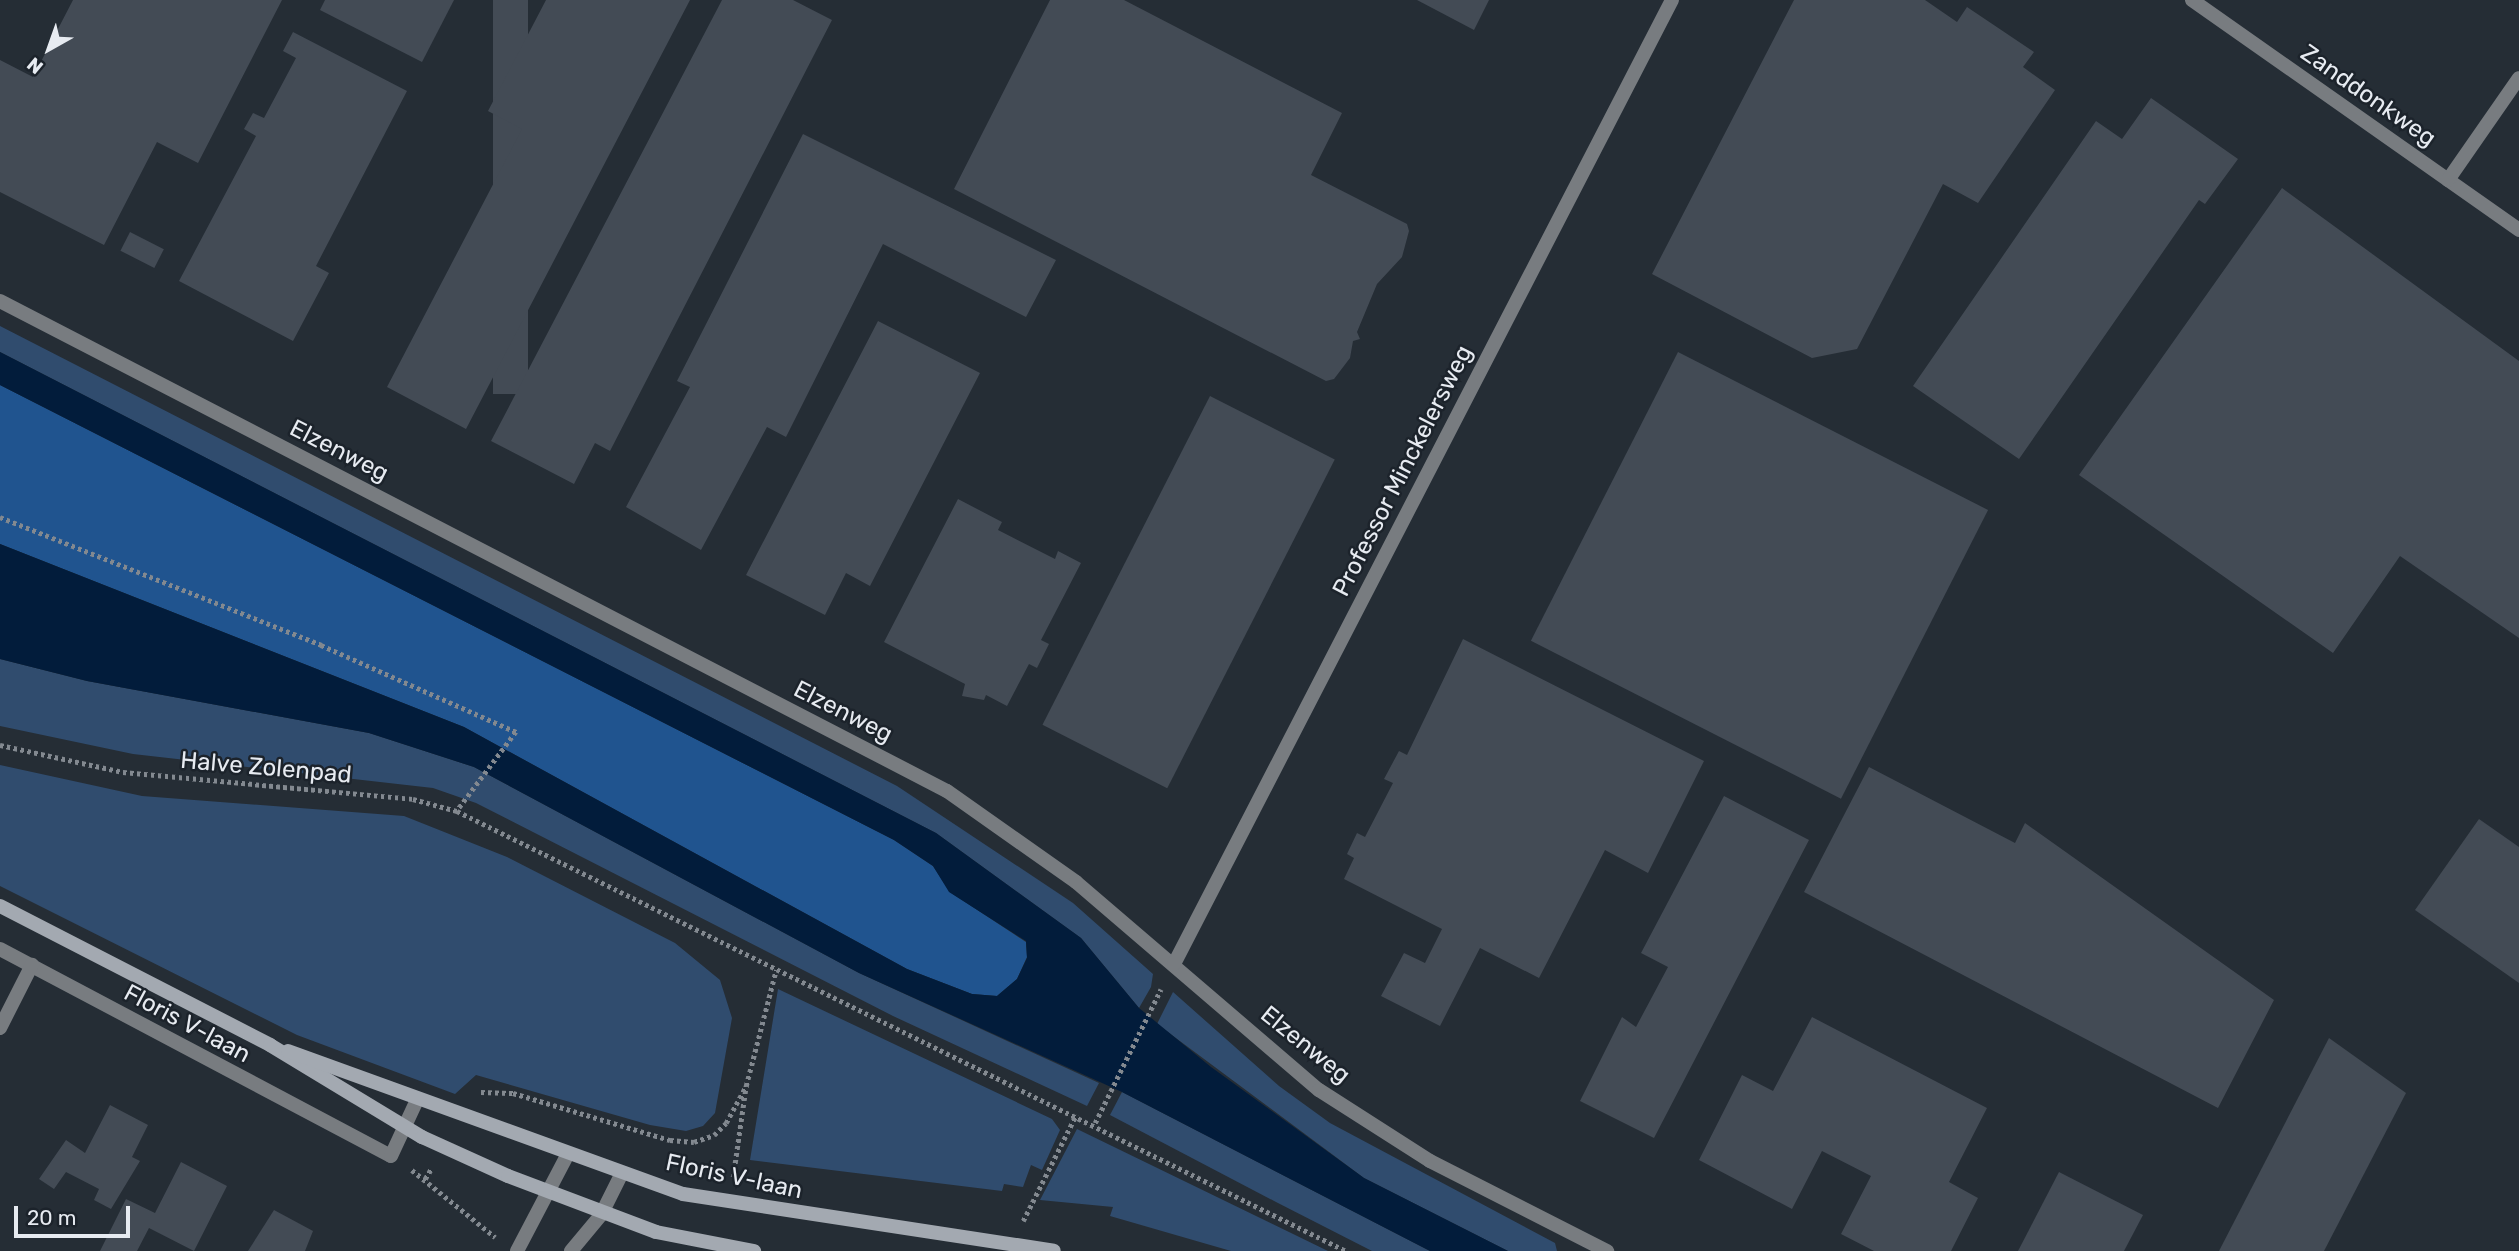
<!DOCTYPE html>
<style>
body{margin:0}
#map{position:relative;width:2519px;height:1251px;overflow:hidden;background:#252d35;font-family:Rubik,sans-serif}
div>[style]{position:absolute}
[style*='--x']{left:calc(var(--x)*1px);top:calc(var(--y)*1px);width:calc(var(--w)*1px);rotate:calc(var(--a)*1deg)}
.green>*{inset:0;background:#304c6e}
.forest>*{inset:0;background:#20548f}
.water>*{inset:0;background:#021c3b}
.building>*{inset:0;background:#434b55;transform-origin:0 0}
.path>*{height:4.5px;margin-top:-2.25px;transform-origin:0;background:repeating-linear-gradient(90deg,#838990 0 3.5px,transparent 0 7px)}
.street>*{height:14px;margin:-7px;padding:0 7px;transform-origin:7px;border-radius:7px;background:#787c80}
.secondary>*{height:14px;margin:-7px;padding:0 7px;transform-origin:7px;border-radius:7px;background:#a3a9b1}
span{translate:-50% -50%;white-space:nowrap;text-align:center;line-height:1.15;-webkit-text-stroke:5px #1c232b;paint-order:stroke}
.street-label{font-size:24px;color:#e7ebf1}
.north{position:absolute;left:14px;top:14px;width:70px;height:70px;-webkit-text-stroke:5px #1c232b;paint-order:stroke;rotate:220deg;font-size:19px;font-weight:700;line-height:28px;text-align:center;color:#e7ebf1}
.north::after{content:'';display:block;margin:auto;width:24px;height:32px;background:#e7ebf1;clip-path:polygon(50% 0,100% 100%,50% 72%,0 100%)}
.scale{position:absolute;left:14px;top:1206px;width:116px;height:32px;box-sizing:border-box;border:4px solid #e7ebf1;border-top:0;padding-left:9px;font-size:21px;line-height:24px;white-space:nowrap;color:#e7ebf1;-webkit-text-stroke:5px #1c232b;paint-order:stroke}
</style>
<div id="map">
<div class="green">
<div style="clip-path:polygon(0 326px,897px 786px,1073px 903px,1153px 974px,1151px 987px,1139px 1008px,1081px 938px,936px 833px,0 352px)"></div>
<div style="clip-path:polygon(0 659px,87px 681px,369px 733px,474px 767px,859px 973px,1099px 1083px,1087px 1106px,893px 1016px,476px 803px,433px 788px,133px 754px,0 726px)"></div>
<div style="clip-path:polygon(0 765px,142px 796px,404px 816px,507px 857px,675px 943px,720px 980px,732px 1018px,715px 1113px,703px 1126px,686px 1131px,650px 1125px,476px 1075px,455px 1094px,297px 1035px,0 886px)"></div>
<div style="clip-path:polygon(778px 989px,1052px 1119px,1060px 1130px,1042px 1170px,1031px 1165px,1023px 1187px,1004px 1184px,1002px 1191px,750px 1160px)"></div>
<div style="clip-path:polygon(1173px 992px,1279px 1086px,1330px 1123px,1555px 1243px,1557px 1251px,1508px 1251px,1364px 1178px,1157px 1024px)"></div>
<div style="clip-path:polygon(1122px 1092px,1430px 1251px,1372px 1251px,1276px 1202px,1110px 1115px)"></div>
<div style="clip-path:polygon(1077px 1129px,1328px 1251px,1231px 1251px,1110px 1216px,1113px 1207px,1040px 1200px)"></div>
</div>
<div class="forest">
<div style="clip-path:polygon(0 385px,894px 840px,933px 866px,950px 892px,1026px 942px,1027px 957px,1017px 979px,997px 996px,972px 994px,907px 969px,464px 727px,0 544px)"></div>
</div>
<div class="water">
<div style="clip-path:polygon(0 352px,936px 833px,1081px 938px,1139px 1008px,1211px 1067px,1364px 1178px,1508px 1251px,1430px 1251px,1122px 1092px,859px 973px,474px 767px,369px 733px,87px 681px,0 659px,0 544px,464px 727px,907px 969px,972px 994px,997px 996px,1017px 979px,1027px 958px,1026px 941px,949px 892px,933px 866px,894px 840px,0 385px)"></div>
</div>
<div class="building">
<div style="clip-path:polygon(73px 0,282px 0,198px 163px,157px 142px,104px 245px,0 192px,0 60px,33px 77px)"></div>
<div style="clip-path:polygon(325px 0,454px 0,422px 62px,320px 10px)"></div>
<div style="left:493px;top:0;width:35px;height:394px"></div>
<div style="clip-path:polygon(546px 0,690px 0,466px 429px,387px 387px,522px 129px,488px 111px)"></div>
<div style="clip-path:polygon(722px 0,793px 0,832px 20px,610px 451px,595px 443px,574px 484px,491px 441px)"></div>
<div style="clip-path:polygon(1050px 0,1124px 0,1342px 113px,1311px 175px,1407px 224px,1409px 231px,1402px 257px,1377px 284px,1357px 332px,1360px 339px,1353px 341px,1350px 358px,1334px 379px,1326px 381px,954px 189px)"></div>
<div style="clip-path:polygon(1417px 0,1489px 0,1474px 30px)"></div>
<div style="clip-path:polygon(1794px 0,1925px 0,1957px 22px,1967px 7px,2034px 52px,2023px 67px,2055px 90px,1978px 203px,1943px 184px,1857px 349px,1812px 358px,1652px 274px)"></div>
<div style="clip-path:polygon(293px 32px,407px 91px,316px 266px,329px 273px,293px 341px,179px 281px,256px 136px,244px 129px,253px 113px,264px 118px,296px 58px,283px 51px)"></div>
<div style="clip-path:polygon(2151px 98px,2238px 159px,2205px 204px,2199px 200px,2019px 459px,1913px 386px,2096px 121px,2122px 139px)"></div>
<div style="clip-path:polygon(803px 134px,1056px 260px,1026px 317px,883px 244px,786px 437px,767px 427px,701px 550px,626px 507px,690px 387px,677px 381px)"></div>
<div style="clip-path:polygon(2282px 188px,2519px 361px,2519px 638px,2400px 556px,2333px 653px,2079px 475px)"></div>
<div style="left:130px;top:232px;width:38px;height:21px;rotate:27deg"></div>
<div style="clip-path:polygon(878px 321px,980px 373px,870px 586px,846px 573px,825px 615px,746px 575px)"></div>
<div style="left:1678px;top:352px;width:348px;height:324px;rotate:27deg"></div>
<div style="left:1210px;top:396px;width:140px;height:369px;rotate:27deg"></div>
<div style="clip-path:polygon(958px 499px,1002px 522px,998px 530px,1055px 559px,1058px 551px,1081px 563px,1041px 640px,1049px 644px,1037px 668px,1029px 664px,1007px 706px,986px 695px,984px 700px,962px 696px,965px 684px,884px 642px)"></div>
<div style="clip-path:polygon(1463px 639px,1704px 761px,1648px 873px,1605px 850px,1539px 978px,1480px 948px,1440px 1026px,1381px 996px,1404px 953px,1425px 963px,1442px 929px,1344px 879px,1354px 858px,1347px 854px,1357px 833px,1365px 837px,1393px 783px,1384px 779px,1399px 751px,1407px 755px)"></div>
<div style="clip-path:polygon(1869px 767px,2015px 843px,2025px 823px,2274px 1000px,2218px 1108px,1804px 892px)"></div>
<div style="clip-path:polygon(1724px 796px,1809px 840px,1654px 1138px,1580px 1101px,1622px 1017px,1636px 1027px,1668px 967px,1641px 953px)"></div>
<div style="clip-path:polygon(2479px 819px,2519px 847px,2519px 983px,2415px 910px)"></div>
<div style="clip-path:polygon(1812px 1017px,1987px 1108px,1949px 1182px,1978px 1198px,1951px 1251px,1874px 1251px,1841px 1234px,1871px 1176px,1822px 1151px,1792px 1209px,1699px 1160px,1742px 1075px,1773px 1091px)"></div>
<div style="clip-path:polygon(2329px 1038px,2406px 1093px,2324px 1251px,2219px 1251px)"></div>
<div style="clip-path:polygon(110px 1105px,148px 1125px,132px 1157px,140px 1161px,111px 1209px,94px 1200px,99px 1189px,66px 1172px,54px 1189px,39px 1179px,66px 1140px,85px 1153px)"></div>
<div style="clip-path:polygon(181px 1162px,227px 1186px,194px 1251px,149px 1228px,137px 1251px,100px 1251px,126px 1199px,155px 1213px)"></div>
<div style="clip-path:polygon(2059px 1172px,2143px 1215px,2124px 1251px,2018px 1251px)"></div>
<div style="clip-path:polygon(274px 1210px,313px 1231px,305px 1251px,248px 1251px)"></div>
</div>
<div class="path">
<div style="--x:0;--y:517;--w:346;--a:21.7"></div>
<div style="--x:321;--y:645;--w:214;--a:24"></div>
<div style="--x:516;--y:732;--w:99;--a:126.8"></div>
<div style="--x:0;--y:745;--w:126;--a:12.4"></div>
<div style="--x:123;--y:772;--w:291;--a:5.3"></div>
<div style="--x:413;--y:799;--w:46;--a:15.3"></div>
<div style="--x:457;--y:811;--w:992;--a:26.33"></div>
<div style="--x:481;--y:1092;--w:32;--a:2"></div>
<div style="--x:513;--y:1093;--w:164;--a:16.7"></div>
<div style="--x:670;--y:1140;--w:24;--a:5"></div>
<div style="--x:694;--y:1142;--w:21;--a:-19"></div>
<div style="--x:714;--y:1135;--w:17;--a:-45"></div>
<div style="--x:726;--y:1123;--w:42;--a:-61.6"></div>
<div style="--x:1095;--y:1123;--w:149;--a:-63.8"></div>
<div style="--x:412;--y:1170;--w:107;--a:38.9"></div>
<div style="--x:733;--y:1177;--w:92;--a:-81.9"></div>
<div style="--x:746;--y:1086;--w:120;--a:-75.5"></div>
<div style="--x:425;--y:1179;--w:12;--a:-59"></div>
<div style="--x:1023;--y:1221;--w:119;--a:-63.4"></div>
</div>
<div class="street">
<div style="--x:2192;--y:0;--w:400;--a:35.1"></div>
<div style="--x:2448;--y:180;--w:124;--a:-55.2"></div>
<div style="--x:0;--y:301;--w:1066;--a:27.36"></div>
<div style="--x:947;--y:791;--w:158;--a:35.2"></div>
<div style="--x:1076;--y:882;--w:320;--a:40.6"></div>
<div style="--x:1319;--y:1090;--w:132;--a:32.6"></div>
<div style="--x:1430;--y:1161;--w:199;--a:27"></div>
<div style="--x:0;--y:949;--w:442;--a:27.9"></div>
<div style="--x:391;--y:1156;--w:62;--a:-65.1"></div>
<div style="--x:1174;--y:964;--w:1085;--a:-62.68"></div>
<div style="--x:0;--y:1028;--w:71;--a:-63.1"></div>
<div style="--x:517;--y:1251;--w:110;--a:-62.3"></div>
<div style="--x:571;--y:1251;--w:47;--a:-50.2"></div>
<div style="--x:601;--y:1215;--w:47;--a:-63.4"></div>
</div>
<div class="secondary">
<div style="--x:0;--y:906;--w:304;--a:27.2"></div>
<div style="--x:270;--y:1045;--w:178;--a:31.2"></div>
<div style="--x:422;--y:1137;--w:94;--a:24.4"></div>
<div style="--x:508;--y:1176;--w:158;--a:20.7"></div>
<div style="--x:656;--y:1232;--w:100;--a:11"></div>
<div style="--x:288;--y:1051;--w:420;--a:19.9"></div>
<div style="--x:683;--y:1194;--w:375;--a:8.7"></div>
</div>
<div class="street-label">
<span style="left:2368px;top:96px;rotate:35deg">Zanddonkweg</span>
<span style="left:339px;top:451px;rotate:27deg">Elzenweg</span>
<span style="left:1403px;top:471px;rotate:-63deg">Professor Minckelersweg</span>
<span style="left:843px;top:712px;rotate:27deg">Elzenweg</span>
<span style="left:266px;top:768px;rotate:5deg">Halve Zolenpad</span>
<span style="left:187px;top:1024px;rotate:28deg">Floris V-laan</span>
<span style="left:1305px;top:1045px;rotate:39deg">Elzenweg</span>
<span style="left:734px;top:1177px;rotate:12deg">Floris V-laan</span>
</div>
<div class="north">N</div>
<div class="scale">20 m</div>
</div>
